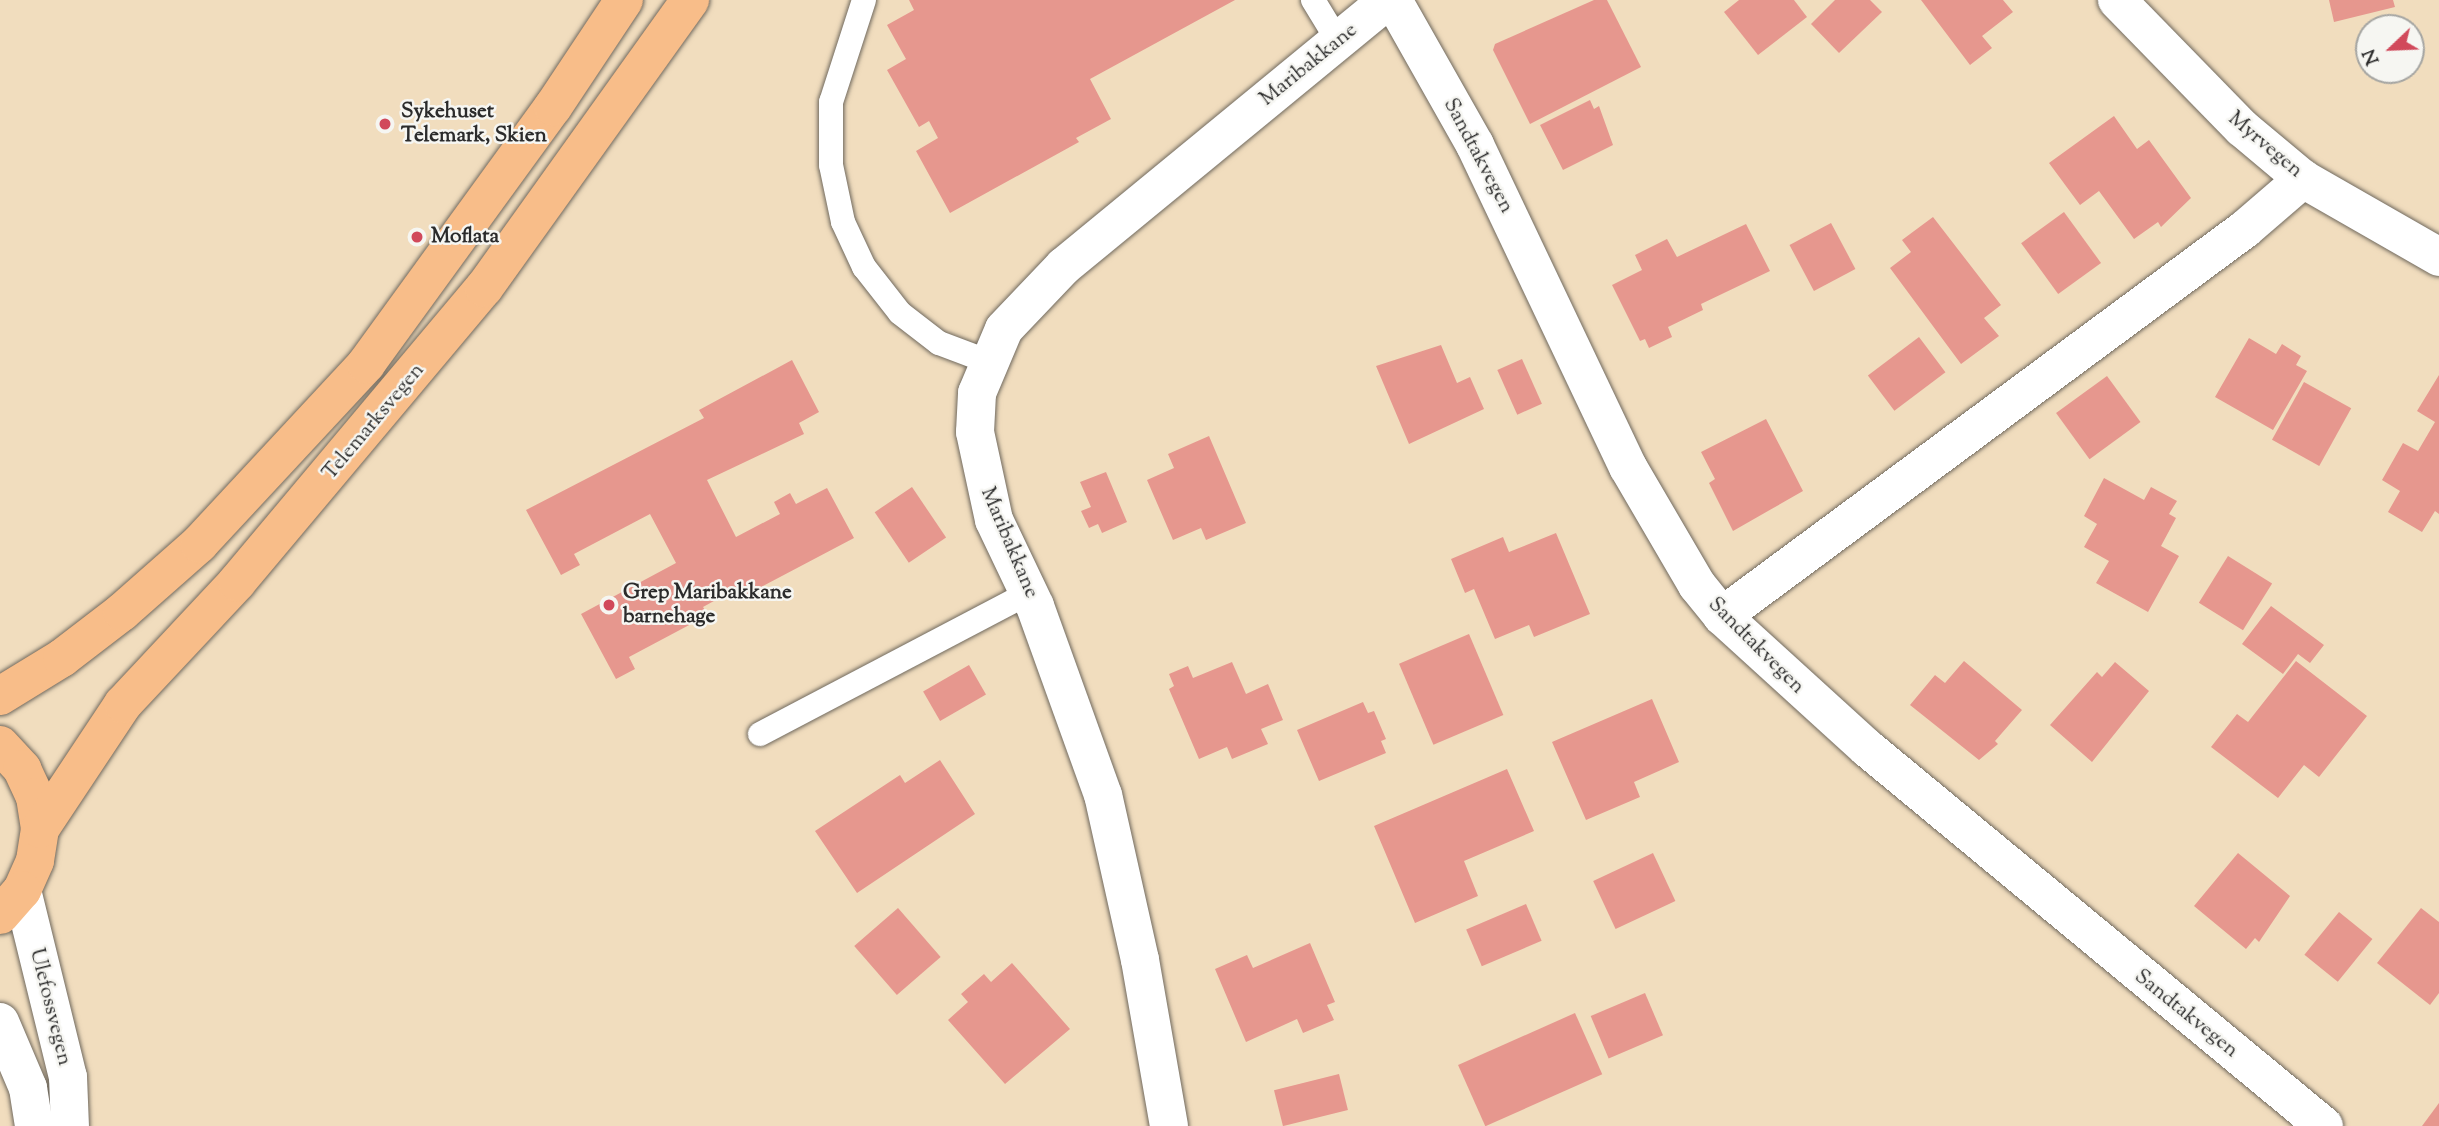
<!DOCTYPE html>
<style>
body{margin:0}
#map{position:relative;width:2439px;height:1126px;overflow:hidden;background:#f1ddbe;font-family:"Sorts Mill Goudy",serif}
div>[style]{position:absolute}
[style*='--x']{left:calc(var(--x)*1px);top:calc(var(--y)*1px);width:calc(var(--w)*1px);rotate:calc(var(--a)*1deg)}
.building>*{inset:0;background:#e6978e;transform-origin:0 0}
.roads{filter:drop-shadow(0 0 2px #70695e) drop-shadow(0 0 2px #70695e)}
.service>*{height:24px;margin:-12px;padding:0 12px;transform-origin:12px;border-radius:12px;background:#fff}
.minor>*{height:38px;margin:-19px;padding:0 19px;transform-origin:19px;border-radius:19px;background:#fff}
.tertiary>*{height:38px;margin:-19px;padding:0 19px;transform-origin:19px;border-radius:19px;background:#fff}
.primary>*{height:38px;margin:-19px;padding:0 19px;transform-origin:19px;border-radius:19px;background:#f8bd89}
.dots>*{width:19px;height:19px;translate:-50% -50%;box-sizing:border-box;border:4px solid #f6f6f2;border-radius:50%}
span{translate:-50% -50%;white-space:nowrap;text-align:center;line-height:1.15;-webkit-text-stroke:5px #f6f6f2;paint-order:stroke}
.street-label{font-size:21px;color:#2b2b2b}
.poi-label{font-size:21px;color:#2b2b2b;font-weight:700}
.left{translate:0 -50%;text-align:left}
.north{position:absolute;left:2355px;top:14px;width:70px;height:70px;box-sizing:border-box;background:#f6f6f2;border:2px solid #a5a5a2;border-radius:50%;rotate:247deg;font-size:19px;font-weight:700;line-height:28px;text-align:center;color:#2b2b2b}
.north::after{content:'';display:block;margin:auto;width:24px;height:32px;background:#d1495b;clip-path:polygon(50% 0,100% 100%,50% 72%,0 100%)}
</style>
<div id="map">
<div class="building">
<div style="clip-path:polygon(909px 0,1235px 0,1090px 79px,1111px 119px,1076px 138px,1079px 142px,950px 213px,916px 151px,938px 138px,929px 121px,919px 127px,887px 70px,906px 59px,887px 25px,914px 10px)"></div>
<div style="clip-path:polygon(1594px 0,1607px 0,1641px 67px,1530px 124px,1493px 50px,1495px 44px)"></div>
<div style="clip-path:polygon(1739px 0,1794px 0,1807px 17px,1758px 55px,1724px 12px)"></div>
<div style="clip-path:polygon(1835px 0,1870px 0,1882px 12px,1839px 53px,1811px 24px)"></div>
<div style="clip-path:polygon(1921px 0,2003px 0,2013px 12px,1982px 36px,1992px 48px,1970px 65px)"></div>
<div style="clip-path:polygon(2329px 0,2393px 0,2395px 7px,2334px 22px)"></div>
<div style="clip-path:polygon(1590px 100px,1594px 109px,1599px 106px,1613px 145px,1563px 170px,1540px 125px)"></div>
<div style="clip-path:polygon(2114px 116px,2137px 149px,2149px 140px,2191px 198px,2161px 227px,2158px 222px,2134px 239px,2099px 191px,2080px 205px,2049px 163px)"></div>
<div style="left:2064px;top:212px;width:63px;height:53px;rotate:54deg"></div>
<div style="clip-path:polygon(1933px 217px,2001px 305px,1984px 318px,1999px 336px,1961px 364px,1890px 268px,1911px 252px,1902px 240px)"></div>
<div style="left:1831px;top:223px;width:52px;height:47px;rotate:62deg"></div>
<div style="clip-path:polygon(1746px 224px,1770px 271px,1701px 304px,1703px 310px,1668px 327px,1672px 337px,1649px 348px,1645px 339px,1640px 341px,1612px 285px,1642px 270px,1635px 255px,1667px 239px,1677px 257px)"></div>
<div style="left:1919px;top:337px;width:44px;height:64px;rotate:53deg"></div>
<div style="clip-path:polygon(2249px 338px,2276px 354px,2282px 344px,2301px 356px,2296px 365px,2307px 371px,2273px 430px,2215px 397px)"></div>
<div style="clip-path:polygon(1441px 345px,1457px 383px,1470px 377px,1484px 409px,1409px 444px,1376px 366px)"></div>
<div style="left:1522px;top:359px;width:49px;height:27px;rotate:66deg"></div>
<div style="clip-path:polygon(792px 360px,819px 412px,799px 423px,804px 434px,707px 480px,736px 537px,780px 514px,774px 502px,790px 493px,796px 504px,827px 488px,854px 538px,746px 595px,741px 586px,703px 607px,708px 615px,629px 657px,635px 669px,616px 679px,581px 614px,676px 563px,650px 514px,574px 554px,580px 565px,561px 575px,526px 510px,704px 418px,699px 410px)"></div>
<div style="clip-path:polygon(2439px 375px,2439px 514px,2435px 511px,2422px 532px,2388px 512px,2400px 491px,2382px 480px,2403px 443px,2418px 451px,2435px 422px,2417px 411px)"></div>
<div style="left:2107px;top:376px;width:57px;height:63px;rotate:54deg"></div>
<div style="left:2304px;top:382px;width:54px;height:66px;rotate:29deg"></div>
<div style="clip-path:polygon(1766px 419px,1803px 491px,1733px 531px,1709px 483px,1715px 479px,1701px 452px)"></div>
<div style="clip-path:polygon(1209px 436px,1246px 523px,1206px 540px,1201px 528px,1173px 540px,1147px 480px,1174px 468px,1168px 454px)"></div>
<div style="clip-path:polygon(1106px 472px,1127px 522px,1102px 533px,1098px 524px,1089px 528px,1081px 511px,1091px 507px,1080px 482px)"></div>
<div style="clip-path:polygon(2104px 478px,2144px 500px,2151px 487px,2177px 501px,2169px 514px,2176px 518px,2161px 546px,2179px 556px,2148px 612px,2096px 583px,2109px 561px,2084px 547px,2097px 524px,2084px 516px)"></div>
<div style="left:912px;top:487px;width:61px;height:45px;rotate:56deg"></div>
<div style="clip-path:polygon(1556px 533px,1590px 614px,1534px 637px,1529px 625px,1495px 639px,1474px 589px,1465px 593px,1451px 559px,1503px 537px,1509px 552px)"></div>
<div style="left:2228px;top:556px;width:52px;height:55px;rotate:32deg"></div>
<div style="clip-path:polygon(2271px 606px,2324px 645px,2310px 663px,2298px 654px,2283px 674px,2242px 644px)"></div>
<div style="left:1469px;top:634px;width:88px;height:76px;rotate:67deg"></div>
<div style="clip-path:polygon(1964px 661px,2022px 710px,1995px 741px,1998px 744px,1979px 760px,1910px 705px,1935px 675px,1945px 683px)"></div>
<div style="clip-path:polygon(2296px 661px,2367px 716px,2319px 777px,2304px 765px,2278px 798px,2211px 747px,2237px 714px,2248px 722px)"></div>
<div style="clip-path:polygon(1232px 662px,1246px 694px,1268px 684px,1283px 720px,1261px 729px,1268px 744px,1232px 759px,1227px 747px,1199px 759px,1169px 689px,1174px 686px,1169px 674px,1188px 666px,1193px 678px)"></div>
<div style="clip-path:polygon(2115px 662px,2149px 691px,2092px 762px,2050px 725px,2097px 672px,2102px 677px)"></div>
<div style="left:969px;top:665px;width:34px;height:53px;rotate:60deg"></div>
<div style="clip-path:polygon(1652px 699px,1679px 762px,1634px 782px,1640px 797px,1586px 820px,1552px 742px)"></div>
<div style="clip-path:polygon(1363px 702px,1368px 713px,1374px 711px,1386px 739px,1381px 741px,1386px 753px,1319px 781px,1297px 730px)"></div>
<div style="clip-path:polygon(940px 760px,975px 814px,857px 893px,815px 831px,900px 775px,905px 783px)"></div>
<div style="clip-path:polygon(1507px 769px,1534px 831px,1464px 861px,1478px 896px,1415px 923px,1374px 826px)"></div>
<div style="left:1653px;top:853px;width:53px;height:66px;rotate:65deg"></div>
<div style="clip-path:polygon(2238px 853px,2290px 896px,2259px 942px,2255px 938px,2246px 949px,2194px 906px)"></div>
<div style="left:1526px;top:904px;width:40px;height:65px;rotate:67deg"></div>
<div style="left:898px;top:908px;width:65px;height:58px;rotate:49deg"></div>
<div style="clip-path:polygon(2421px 908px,2439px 922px,2439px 993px,2430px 1005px,2377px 963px)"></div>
<div style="left:2339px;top:912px;width:43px;height:55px;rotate:39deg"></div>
<div style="clip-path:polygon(1310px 943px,1335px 1002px,1327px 1005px,1334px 1020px,1303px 1033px,1297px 1019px,1246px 1042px,1215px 969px,1247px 955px,1253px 968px)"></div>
<div style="clip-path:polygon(1012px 963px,1070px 1029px,1005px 1084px,948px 1020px,968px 1002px,961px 994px,984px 974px,991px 982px)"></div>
<div style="left:1645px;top:993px;width:46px;height:59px;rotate:67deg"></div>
<div style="left:1575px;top:1013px;width:67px;height:128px;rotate:66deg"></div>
<div style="left:1339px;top:1074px;width:37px;height:67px;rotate:76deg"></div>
<div style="clip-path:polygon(2439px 1103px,2439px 1126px,2422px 1126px)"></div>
</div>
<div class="roads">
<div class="service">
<div style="--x:864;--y:0;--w:107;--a:107.9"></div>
<div style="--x:831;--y:102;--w:63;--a:90"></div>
<div style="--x:831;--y:165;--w:58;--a:78.1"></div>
<div style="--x:843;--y:222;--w:50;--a:65"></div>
<div style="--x:864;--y:267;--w:58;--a:52"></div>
<div style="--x:900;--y:313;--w:49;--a:37.6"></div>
<div style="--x:939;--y:343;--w:51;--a:20.6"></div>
<div style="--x:1313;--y:0;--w:48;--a:58.6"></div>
<div style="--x:760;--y:734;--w:304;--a:-27.7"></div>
</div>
<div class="minor">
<div style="--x:1393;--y:0;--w:167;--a:60.5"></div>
<div style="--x:1475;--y:145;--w:357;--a:64.6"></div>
<div style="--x:1628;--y:467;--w:137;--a:59.7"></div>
<div style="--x:1697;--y:585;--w:40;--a:51"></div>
<div style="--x:1722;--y:616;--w:196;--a:42.3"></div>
<div style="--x:1867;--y:748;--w:593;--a:39.6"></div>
<div style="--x:2117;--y:0;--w:179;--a:45.7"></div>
<div style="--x:2242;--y:128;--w:80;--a:39.9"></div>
<div style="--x:2303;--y:179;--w:157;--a:29.8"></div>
<div style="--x:1722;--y:616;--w:651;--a:-36.5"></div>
<div style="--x:2245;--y:229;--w:77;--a:-40.8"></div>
<div style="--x:1169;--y:1126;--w:169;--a:-99.9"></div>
<div style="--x:1140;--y:960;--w:169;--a:-102.6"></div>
<div style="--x:1103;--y:795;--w:201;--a:-109.8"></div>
<div style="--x:1035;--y:606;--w:95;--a:-115.5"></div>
<div style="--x:994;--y:520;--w:90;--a:-102.2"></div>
<div style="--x:975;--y:432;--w:39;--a:-87"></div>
<div style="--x:977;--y:393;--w:69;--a:-67.1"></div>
<div style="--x:1004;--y:329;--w:87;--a:-46.4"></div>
<div style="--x:1064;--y:266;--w:419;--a:-39.4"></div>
</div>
<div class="tertiary">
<div style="--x:22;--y:890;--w:193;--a:76.2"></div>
<div style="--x:68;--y:1077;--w:49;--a:87.7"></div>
<div style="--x:0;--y:1022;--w:72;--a:67"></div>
<div style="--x:28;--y:1088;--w:38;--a:81"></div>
</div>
<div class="primary">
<div style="--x:0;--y:696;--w:73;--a:-31.5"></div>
<div style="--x:62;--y:658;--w:76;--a:-37.5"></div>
<div style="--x:122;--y:612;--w:103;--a:-41.4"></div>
<div style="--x:199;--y:544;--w:246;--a:-47.1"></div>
<div style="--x:366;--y:364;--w:318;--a:-54"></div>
<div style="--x:553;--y:107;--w:128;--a:-56.4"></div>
<div style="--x:0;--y:745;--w:33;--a:47"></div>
<div style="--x:22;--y:769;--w:31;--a:65"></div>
<div style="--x:35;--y:797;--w:32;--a:81"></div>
<div style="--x:40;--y:829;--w:32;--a:99"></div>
<div style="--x:35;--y:861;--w:32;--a:114"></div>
<div style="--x:22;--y:890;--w:33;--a:131"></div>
<div style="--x:40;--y:829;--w:150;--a:-56.4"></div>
<div style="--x:123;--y:704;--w:167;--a:-46.9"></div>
<div style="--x:237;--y:582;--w:384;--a:-50"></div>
<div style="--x:484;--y:288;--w:354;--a:-54.4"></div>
</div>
</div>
<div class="dots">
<div style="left:385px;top:124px;background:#d1495b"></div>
<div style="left:417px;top:237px;background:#d1495b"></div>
<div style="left:609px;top:605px;background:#d1495b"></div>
</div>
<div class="street-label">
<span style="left:1309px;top:65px;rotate:-39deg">Maribakkane</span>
<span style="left:2265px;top:145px;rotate:40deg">Myrvegen</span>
<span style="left:1478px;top:156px;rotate:62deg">Sandtakvegen</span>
<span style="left:374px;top:422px;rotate:-50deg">Telemarksvegen</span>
<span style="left:1009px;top:543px;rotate:67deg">Maribakkane</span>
<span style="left:1756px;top:646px;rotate:45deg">Sandtakvegen</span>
<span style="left:50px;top:1007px;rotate:76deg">Ulefossvegen</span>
<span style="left:2186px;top:1014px;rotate:39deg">Sandtakvegen</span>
</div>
<div class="poi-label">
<span class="left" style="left:401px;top:124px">Sykehuset<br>Telemark, Skien</span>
<span class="left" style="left:431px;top:237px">Moflata</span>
<span class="left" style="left:623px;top:605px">Grep Maribakkane<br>barnehage</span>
</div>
<div class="north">N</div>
</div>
